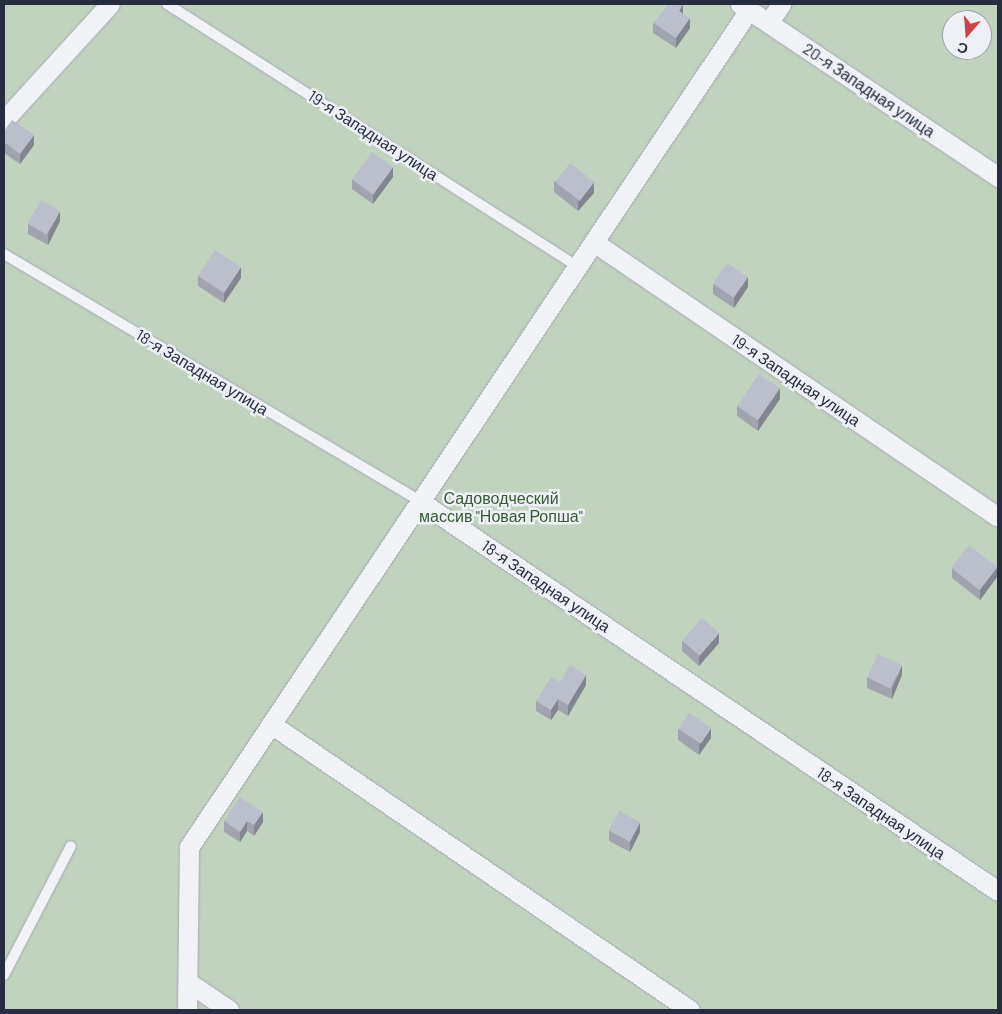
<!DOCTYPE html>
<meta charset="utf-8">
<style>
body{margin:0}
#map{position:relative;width:1002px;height:1014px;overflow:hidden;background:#dee1e8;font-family:Barlow,sans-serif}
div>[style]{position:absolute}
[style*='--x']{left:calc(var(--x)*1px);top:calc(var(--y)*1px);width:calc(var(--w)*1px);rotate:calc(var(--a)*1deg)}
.green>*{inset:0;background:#c1d2bf}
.roads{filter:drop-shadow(0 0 1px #a7abb5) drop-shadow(0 0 1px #a7abb5)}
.service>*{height:10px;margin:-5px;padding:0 5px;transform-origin:5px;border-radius:5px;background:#f1f2f6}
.minor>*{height:19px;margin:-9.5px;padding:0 9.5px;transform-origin:9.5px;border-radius:9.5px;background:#f1f2f6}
.wall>*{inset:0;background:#a1a4af}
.shaded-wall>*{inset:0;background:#83868e}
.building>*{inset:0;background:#bbbfcb;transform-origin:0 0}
span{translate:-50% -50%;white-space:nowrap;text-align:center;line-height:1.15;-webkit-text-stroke:5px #eef0f6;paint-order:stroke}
.street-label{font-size:16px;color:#272d3f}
.park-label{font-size:16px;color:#365b34}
.frame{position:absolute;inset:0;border:5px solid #272d3f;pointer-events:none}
.north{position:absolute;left:942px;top:10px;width:50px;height:50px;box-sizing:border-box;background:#eef0f6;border:1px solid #9ea2ad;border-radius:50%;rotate:198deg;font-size:14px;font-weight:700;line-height:20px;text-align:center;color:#272d3f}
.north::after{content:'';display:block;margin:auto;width:18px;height:22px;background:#d04042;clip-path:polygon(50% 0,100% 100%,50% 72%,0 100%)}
</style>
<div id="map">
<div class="green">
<div style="clip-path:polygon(evenodd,4px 4px,998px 4px,998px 1010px,4px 1010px,4px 4px,952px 20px,982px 20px,982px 50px,952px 50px,952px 20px)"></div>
</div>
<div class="roads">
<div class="service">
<div style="--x:167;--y:4;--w:489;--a:32.6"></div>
<div style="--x:4;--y:254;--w:485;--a:30.7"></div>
<div style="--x:4;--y:975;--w:145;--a:-62.6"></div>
</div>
<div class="minor">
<div style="--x:740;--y:4;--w:311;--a:33.8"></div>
<div style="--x:769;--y:22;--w:22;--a:-56"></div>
<div style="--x:4;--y:120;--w:157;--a:-47.6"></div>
<div style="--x:595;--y:243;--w:487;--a:34.2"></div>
<div style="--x:421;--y:502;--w:696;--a:33.99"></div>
<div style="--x:271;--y:724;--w:507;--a:34.32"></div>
<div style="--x:188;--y:982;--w:50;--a:34.3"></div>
<div style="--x:187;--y:1010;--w:163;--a:-89.3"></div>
<div style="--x:189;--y:847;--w:1007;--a:-56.22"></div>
</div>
</div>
<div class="wall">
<div style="clip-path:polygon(683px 14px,690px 28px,676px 48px,653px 33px,653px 23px)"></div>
<div style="clip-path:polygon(4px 131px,34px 145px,20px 164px,4px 153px)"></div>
<div style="clip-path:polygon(393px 177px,373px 204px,352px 189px,352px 179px)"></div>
<div style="clip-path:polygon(554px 181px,594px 193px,578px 211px,554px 192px)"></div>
<div style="clip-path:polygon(60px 221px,48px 245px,28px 234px,28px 224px)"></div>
<div style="clip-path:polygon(198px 276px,241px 278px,224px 303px,198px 286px)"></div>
<div style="clip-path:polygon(713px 284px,748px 287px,734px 308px,713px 294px)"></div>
<div style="clip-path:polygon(780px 399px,758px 431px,737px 416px,737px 406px)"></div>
<div style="clip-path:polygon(952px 568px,997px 577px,980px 600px,952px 578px)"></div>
<div style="clip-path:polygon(682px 641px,719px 643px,699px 666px,682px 651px)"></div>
<div style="clip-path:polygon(902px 675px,892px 699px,867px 688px,867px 678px)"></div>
<div style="clip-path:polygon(586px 685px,568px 716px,558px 710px,551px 720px,536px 711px,536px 701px)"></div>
<div style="clip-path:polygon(678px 729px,711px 738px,699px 755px,678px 740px)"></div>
<div style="clip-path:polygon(263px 812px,263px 822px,254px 836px,247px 831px,240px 842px,224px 832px,224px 821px)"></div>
<div style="clip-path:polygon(609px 831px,640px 832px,630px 852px,609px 841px)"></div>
</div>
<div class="shaded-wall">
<div style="clip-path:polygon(683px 4px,683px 15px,679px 11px)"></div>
<div style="clip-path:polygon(690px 18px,690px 28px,676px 48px,676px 38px)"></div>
<div style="clip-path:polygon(34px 135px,34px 145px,20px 164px,20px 154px)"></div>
<div style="clip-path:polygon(393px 167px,393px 177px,373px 204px,373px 194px)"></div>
<div style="clip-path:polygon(594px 182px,594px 193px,578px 211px,578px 201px)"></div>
<div style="clip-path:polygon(60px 211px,60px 221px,48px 245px,48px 234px)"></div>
<div style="clip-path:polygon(241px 267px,241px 278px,224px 303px,224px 293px)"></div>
<div style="clip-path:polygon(748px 277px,748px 287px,734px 308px,734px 297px)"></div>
<div style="clip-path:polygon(780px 388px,780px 399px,758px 431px,758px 420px)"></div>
<div style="clip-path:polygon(997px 567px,997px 577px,980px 600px,980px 590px)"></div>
<div style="clip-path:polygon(719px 633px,719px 643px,699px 666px,699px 656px)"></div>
<div style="clip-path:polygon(902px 665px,902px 675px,892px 699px,892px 689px)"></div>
<div style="clip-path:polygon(586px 675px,586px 685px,568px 716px,568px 705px)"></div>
<div style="clip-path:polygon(558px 699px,558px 710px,551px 720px,551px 710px)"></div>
<div style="clip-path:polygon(711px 728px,711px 738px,699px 755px,699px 744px)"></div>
<div style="clip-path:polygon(263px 812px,263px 822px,254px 836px,254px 825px)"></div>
<div style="clip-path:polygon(247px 821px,247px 831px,240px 842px,240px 832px)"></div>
<div style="clip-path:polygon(640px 822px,640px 832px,630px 852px,630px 842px)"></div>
</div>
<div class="building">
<div style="clip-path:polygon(669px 4px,683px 4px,679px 11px,690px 18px,676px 38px,653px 23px)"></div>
<div style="clip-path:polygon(12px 120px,34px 135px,20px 154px,4px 142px,4px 131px)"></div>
<div style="left:372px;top:152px;width:26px;height:34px;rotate:36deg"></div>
<div style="left:570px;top:163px;width:31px;height:24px;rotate:38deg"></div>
<div style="left:41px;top:200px;width:22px;height:27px;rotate:30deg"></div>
<div style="left:215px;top:250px;width:31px;height:31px;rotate:33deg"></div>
<div style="left:727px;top:263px;width:25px;height:25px;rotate:34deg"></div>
<div style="left:759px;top:374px;width:25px;height:39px;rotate:34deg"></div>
<div style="left:969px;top:545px;width:36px;height:29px;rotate:38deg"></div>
<div style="left:702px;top:618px;width:23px;height:30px;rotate:41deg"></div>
<div style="left:878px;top:654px;width:26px;height:26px;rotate:25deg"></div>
<div style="clip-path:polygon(570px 665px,586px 675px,568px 705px,558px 699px,551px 710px,536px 701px,551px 677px,560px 682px)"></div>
<div style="left:689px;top:713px;width:27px;height:19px;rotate:34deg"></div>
<div style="clip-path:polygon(240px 797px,263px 812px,254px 825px,247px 821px,240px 832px,224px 821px)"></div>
<div style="left:619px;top:811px;width:24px;height:22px;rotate:28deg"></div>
</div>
<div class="street-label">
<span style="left:869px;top:90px;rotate:34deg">20-я Западная улица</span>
<span style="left:373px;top:135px;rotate:33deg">19-я Западная улица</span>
<span style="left:202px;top:372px;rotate:31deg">18-я Западная улица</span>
<span style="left:796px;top:380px;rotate:34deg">19-я Западная улица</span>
<span style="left:546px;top:586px;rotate:34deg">18-я Западная улица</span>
<span style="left:881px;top:813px;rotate:34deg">18-я Западная улица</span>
</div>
<div class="park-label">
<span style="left:501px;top:507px">Садоводческий<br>массив "Новая Ропша"</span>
</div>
<div class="frame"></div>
<div class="north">С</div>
</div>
